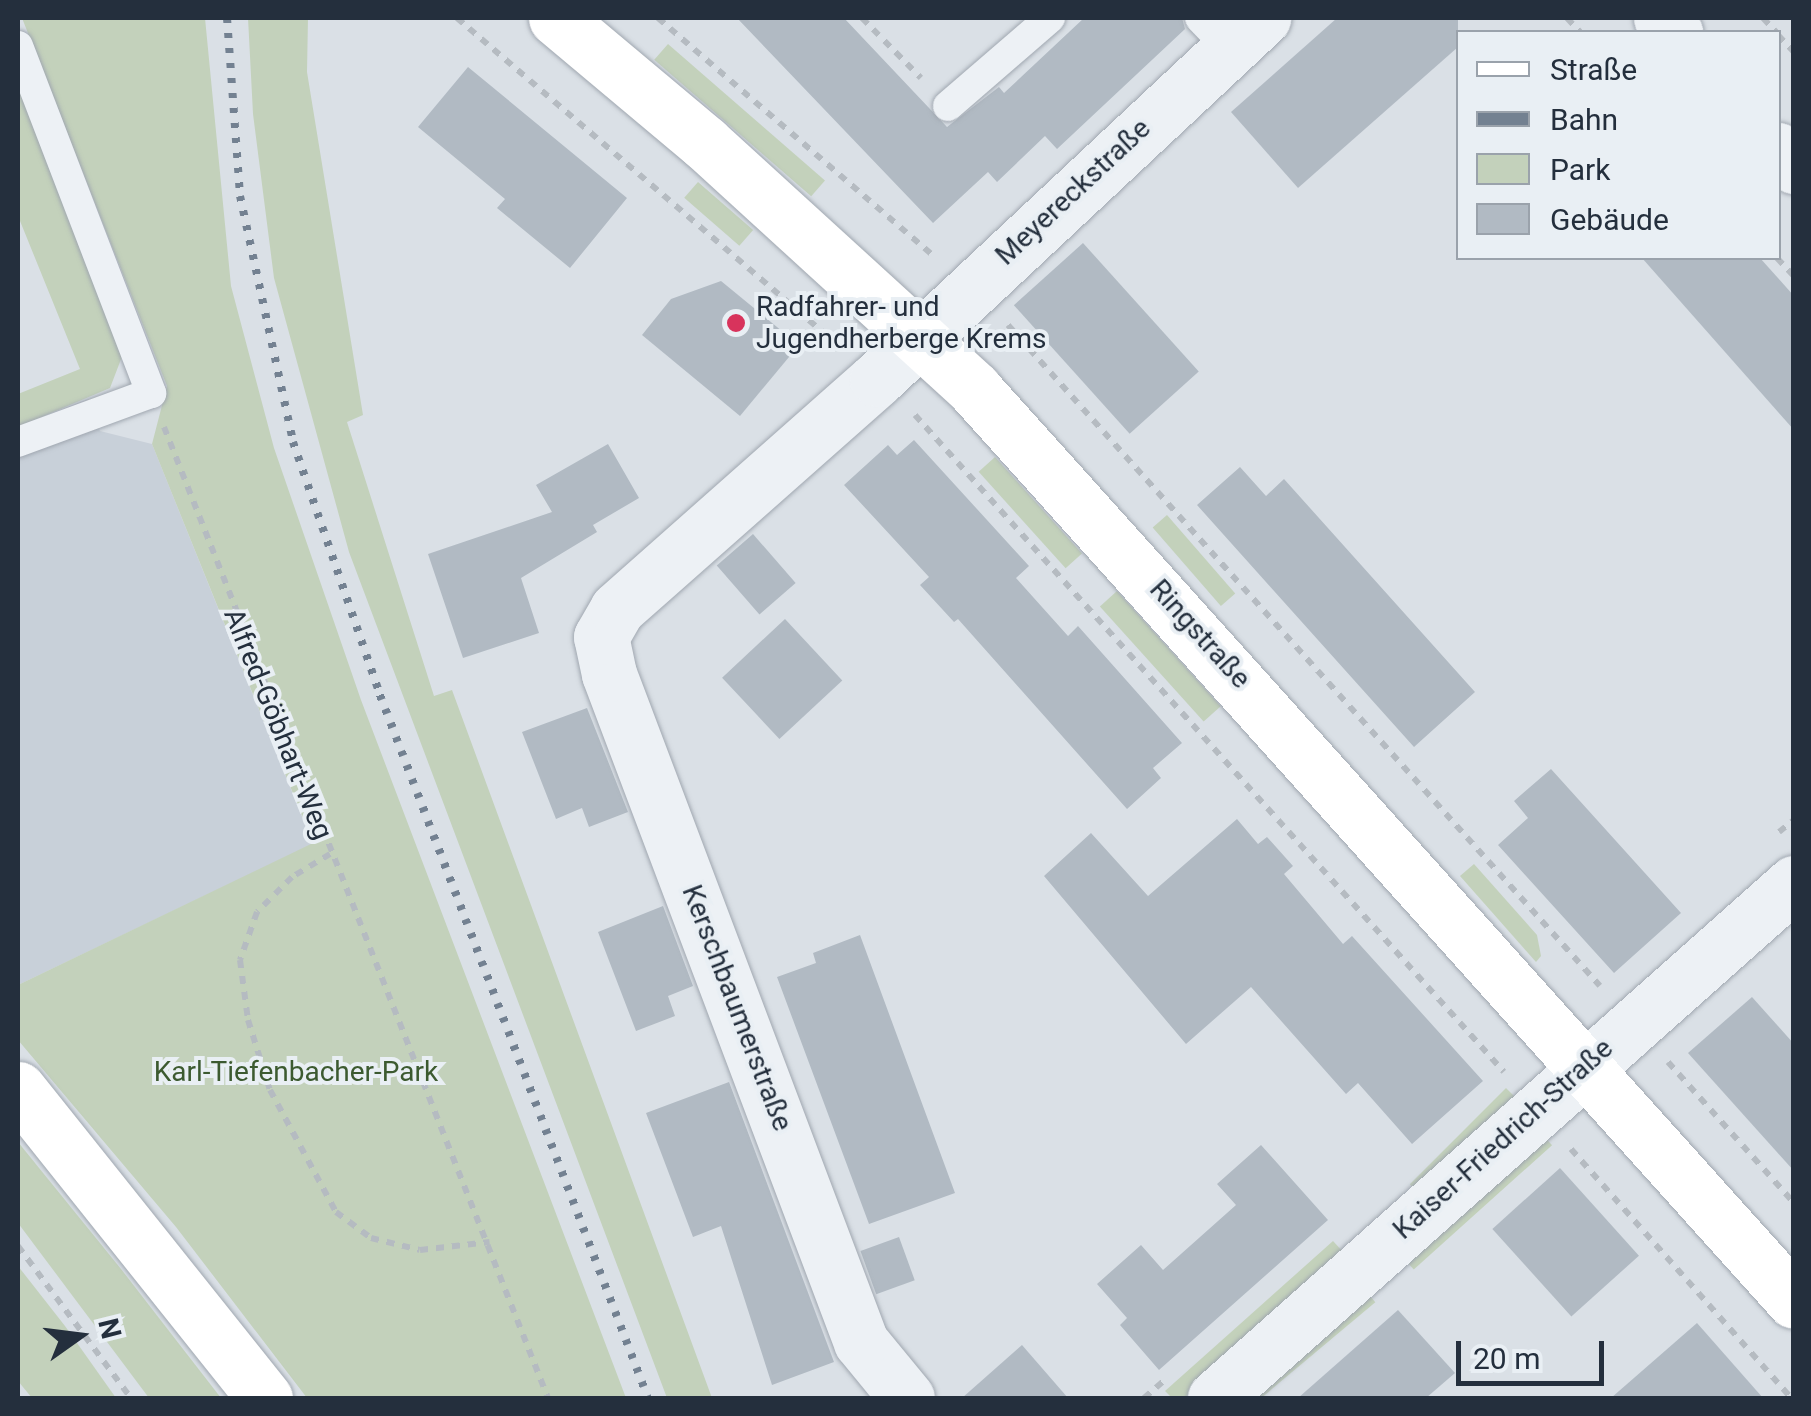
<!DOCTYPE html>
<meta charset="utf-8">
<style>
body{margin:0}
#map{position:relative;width:1811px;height:1416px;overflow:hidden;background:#dae0e6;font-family:Roboto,sans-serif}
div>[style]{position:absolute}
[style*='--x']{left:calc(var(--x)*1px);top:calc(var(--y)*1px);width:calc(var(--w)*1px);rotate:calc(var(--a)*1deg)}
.built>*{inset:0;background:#c8d0d9}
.green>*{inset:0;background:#c3d1bb;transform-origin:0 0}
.building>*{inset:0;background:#b1bac3;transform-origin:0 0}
.path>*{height:6px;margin-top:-3px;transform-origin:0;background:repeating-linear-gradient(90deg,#b5bbc1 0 8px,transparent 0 16px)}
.roads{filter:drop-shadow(0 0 2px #a0a7b0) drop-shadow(0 0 2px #a0a7b0)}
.service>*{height:30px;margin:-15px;padding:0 15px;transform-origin:15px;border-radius:15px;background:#edf1f5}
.minor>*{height:55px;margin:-27.5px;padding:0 27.5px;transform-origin:27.5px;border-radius:27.5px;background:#edf1f5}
.primary>*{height:55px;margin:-27.5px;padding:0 27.5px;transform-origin:27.5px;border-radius:27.5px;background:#fff}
.trunk>*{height:55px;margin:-27.5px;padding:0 27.5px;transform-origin:27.5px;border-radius:27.5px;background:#fff}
.rail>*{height:8px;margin-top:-4px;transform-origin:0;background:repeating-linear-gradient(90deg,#738191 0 5px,transparent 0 15px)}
.dots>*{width:28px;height:28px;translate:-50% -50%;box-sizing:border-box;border:5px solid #e9eff4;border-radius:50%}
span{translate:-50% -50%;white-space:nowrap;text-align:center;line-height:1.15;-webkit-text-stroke:8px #e9eff4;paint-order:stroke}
.street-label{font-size:28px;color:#242f3d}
.poi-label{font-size:28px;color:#242f3d}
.left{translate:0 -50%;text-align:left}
.park-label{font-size:28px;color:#3c5a30}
.frame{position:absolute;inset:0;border:20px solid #242f3d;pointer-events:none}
.legend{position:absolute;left:1456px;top:30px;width:325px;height:230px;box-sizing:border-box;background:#e9eff4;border:2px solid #9aa2ab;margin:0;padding:12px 18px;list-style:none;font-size:30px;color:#242f3d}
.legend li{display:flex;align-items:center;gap:20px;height:50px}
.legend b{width:50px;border:2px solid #9aa2ab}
.north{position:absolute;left:30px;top:1286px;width:100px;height:100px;-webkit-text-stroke:8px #e9eff4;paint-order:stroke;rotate:76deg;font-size:28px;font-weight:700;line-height:40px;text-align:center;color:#242f3d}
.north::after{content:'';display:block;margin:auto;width:35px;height:45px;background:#242f3d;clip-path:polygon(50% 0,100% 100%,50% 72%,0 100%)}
.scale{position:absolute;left:1456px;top:1341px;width:148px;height:45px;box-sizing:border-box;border:5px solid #242f3d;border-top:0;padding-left:12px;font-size:30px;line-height:35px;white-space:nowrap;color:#242f3d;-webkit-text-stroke:8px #e9eff4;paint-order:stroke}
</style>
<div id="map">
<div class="built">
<div style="clip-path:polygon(88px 399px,100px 431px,152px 444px,313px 844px,18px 985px,18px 427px)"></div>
</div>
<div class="green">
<div style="clip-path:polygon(22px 18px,205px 18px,231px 286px,274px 448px,361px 700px,626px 1398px,307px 1398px,176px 1227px,18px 1040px,18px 985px,313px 843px,152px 444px,167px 386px)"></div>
<div style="clip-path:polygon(248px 18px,308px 18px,307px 72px,363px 415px,347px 422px,434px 696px,452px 690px,712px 1398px,667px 1398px,349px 552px,274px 278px,253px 114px)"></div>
<div style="left:668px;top:44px;width:208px;height:21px;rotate:41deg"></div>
<div style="clip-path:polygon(18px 84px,123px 354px,110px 388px,18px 427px,18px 394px,80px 369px,18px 216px)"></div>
<div style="left:698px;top:182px;width:73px;height:21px;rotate:41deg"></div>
<div style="left:995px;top:457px;width:130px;height:22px;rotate:48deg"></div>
<div style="left:1167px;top:515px;width:104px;height:19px;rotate:49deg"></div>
<div style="left:1117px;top:591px;width:155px;height:23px;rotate:48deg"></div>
<div style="clip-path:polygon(1474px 864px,1537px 935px,1541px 956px,1536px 962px,1460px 876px)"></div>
<div style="left:1506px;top:1088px;width:18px;height:136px;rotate:45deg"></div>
<div style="left:1542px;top:1134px;width:15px;height:186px;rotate:48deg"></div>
<div style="clip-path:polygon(18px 1142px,121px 1269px,221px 1398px,149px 1398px,18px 1223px)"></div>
<div style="clip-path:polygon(1333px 1241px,1345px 1254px,1184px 1398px,1172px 1398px,1165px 1391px)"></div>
<div style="clip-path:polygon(18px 1266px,65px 1326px,116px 1398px,32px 1398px,18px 1381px)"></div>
<div style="left:1365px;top:1290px;width:16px;height:162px;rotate:50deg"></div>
</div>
<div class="building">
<div style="clip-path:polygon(737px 18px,844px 18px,947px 127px,999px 87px,1004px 93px,1084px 18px,1182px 18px,1185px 29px,1057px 149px,1045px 136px,997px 182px,988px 172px,933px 223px)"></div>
<div style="clip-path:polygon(1337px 18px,1458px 18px,1458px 47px,1298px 188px,1231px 112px)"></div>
<div style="clip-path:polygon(468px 67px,627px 198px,570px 268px,497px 208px,505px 199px,418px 127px)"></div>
<div style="left:1083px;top:243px;width:173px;height:93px;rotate:48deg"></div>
<div style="clip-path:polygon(1642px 258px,1760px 258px,1794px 296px,1794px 430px)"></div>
<div style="clip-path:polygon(721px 281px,799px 345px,740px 416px,642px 335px,671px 299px)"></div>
<div style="clip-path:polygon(914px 440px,1029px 566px,1016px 578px,1068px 636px,1078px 626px,1182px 743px,1153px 768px,1161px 778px,1127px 809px,958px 619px,954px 622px,920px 585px,929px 577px,844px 485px,888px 445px,897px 455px)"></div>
<div style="clip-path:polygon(608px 444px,639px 498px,593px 525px,597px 532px,521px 578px,539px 633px,463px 658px,428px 554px,552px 512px,536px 485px)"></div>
<div style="clip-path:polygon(1240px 467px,1266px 496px,1284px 479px,1475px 692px,1414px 747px,1197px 505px)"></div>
<div style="left:753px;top:534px;width:65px;height:48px;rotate:49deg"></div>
<div style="left:785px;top:619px;width:84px;height:86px;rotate:47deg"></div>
<div style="clip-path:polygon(587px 708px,628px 812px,589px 827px,582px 808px,556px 819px,522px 732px)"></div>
<div style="clip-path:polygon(1551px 769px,1681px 913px,1614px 973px,1498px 845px,1528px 818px,1514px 801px)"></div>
<div style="clip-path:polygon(1237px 819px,1258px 844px,1267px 837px,1293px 866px,1284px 874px,1343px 944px,1352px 936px,1483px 1081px,1412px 1144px,1358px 1083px,1346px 1094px,1251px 987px,1186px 1044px,1044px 876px,1091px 833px,1148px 896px)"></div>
<div style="clip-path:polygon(663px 906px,693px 986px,668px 996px,675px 1016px,636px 1031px,598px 932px)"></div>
<div style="clip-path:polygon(860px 935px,955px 1193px,869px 1224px,777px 977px,816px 963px,813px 953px)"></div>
<div style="clip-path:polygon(1752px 997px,1794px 1044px,1794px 1171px,1688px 1053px)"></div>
<div style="clip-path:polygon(729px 1082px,834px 1362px,772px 1385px,721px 1226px,693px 1237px,646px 1113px)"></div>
<div style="clip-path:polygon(1261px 1145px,1328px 1220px,1159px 1370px,1120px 1325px,1127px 1318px,1097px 1284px,1141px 1245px,1163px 1270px,1236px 1205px,1217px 1184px)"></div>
<div style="left:1560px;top:1168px;width:118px;height:91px;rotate:48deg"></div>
<div style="left:899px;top:1237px;width:46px;height:41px;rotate:70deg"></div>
<div style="clip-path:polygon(1398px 1310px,1455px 1373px,1426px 1398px,1298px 1398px)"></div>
<div style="clip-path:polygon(1697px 1323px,1763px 1398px,1611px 1398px)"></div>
<div style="clip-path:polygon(1022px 1345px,1068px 1398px,962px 1398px)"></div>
</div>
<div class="path">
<div style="--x:457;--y:18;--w:503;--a:40.65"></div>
<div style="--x:658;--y:18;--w:363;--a:40.8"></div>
<div style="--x:862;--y:18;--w:84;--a:45.5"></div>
<div style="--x:1567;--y:18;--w:19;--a:47"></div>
<div style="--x:1763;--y:18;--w:19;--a:47"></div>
<div style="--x:1778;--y:35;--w:23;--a:47"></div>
<div style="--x:1777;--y:258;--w:25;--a:47"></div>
<div style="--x:1008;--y:325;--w:887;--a:48.15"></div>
<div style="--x:915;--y:415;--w:882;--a:48.12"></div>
<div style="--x:164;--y:427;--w:1044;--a:68.42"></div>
<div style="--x:1779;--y:832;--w:19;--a:-39"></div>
<div style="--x:330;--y:854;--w:44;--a:148.8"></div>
<div style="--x:292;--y:877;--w:49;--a:135"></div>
<div style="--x:257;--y:912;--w:51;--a:109.5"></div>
<div style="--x:240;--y:960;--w:61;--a:82.4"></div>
<div style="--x:248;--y:1020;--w:73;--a:72.6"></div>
<div style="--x:270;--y:1090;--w:139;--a:61.6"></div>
<div style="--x:336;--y:1212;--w:44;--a:36.6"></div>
<div style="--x:371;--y:1238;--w:50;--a:13.8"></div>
<div style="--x:420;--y:1250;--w:70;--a:-6.5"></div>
<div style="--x:1668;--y:1062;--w:189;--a:48.2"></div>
<div style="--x:1571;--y:1149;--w:332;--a:48.5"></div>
<div style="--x:18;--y:1246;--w:189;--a:53.4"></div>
<div style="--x:1144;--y:1398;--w:29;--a:-41"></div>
</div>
<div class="roads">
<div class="service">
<div style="--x:1200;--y:18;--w:42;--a:46"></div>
<div style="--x:18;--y:46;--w:372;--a:69"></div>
<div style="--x:151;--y:393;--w:142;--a:159.8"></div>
<div style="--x:948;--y:106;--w:135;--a:-40.8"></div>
</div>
<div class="minor">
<div style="--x:1661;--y:18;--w:20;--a:45"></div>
<div style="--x:1778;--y:150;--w:23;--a:45"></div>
<div style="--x:907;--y:1398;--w:72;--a:-129.4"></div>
<div style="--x:861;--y:1342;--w:714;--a:-110.67"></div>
<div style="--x:609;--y:674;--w:38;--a:-102"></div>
<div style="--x:601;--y:637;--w:32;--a:-60"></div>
<div style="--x:617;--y:609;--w:347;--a:-41.5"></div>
<div style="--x:877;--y:379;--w:529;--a:-43.08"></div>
<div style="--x:1215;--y:1398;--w:775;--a:-41.65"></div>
</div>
<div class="primary">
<div style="--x:556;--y:18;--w:194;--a:40"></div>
<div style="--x:705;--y:143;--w:365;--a:42.4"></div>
<div style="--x:974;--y:389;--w:1226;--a:48.04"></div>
</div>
<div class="trunk">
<div style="--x:18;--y:1089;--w:396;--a:51.4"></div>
</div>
</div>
<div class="rail">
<div style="--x:227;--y:18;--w:178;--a:85.8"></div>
<div style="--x:240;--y:196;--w:252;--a:77.8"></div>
<div style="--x:293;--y:442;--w:268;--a:71"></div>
<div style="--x:380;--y:695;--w:752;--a:69.13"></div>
</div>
<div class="dots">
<div style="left:736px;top:323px;background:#d8335c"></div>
</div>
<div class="street-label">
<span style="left:1073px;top:192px;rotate:-43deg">Meyereckstraße</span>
<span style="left:1200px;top:634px;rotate:48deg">Ringstraße</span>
<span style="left:278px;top:724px;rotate:68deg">Alfred-Göbhart-Weg</span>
<span style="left:737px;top:1008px;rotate:69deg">Kerschbaumerstraße</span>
<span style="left:1503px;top:1139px;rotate:-42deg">Kaiser-Friedrich-Straße</span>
</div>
<div class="poi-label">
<span class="left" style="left:756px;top:323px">Radfahrer- und<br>Jugendherberge Krems</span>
</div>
<div class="park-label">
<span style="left:296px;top:1072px">Karl-Tiefenbacher-Park</span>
</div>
<div class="frame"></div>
<ul class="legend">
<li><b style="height:12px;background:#fff"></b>Straße</li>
<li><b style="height:12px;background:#738191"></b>Bahn</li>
<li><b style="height:28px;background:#c3d1bb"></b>Park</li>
<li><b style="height:28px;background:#b1bac3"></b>Gebäude</li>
</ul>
<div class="north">N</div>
<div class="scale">20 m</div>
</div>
